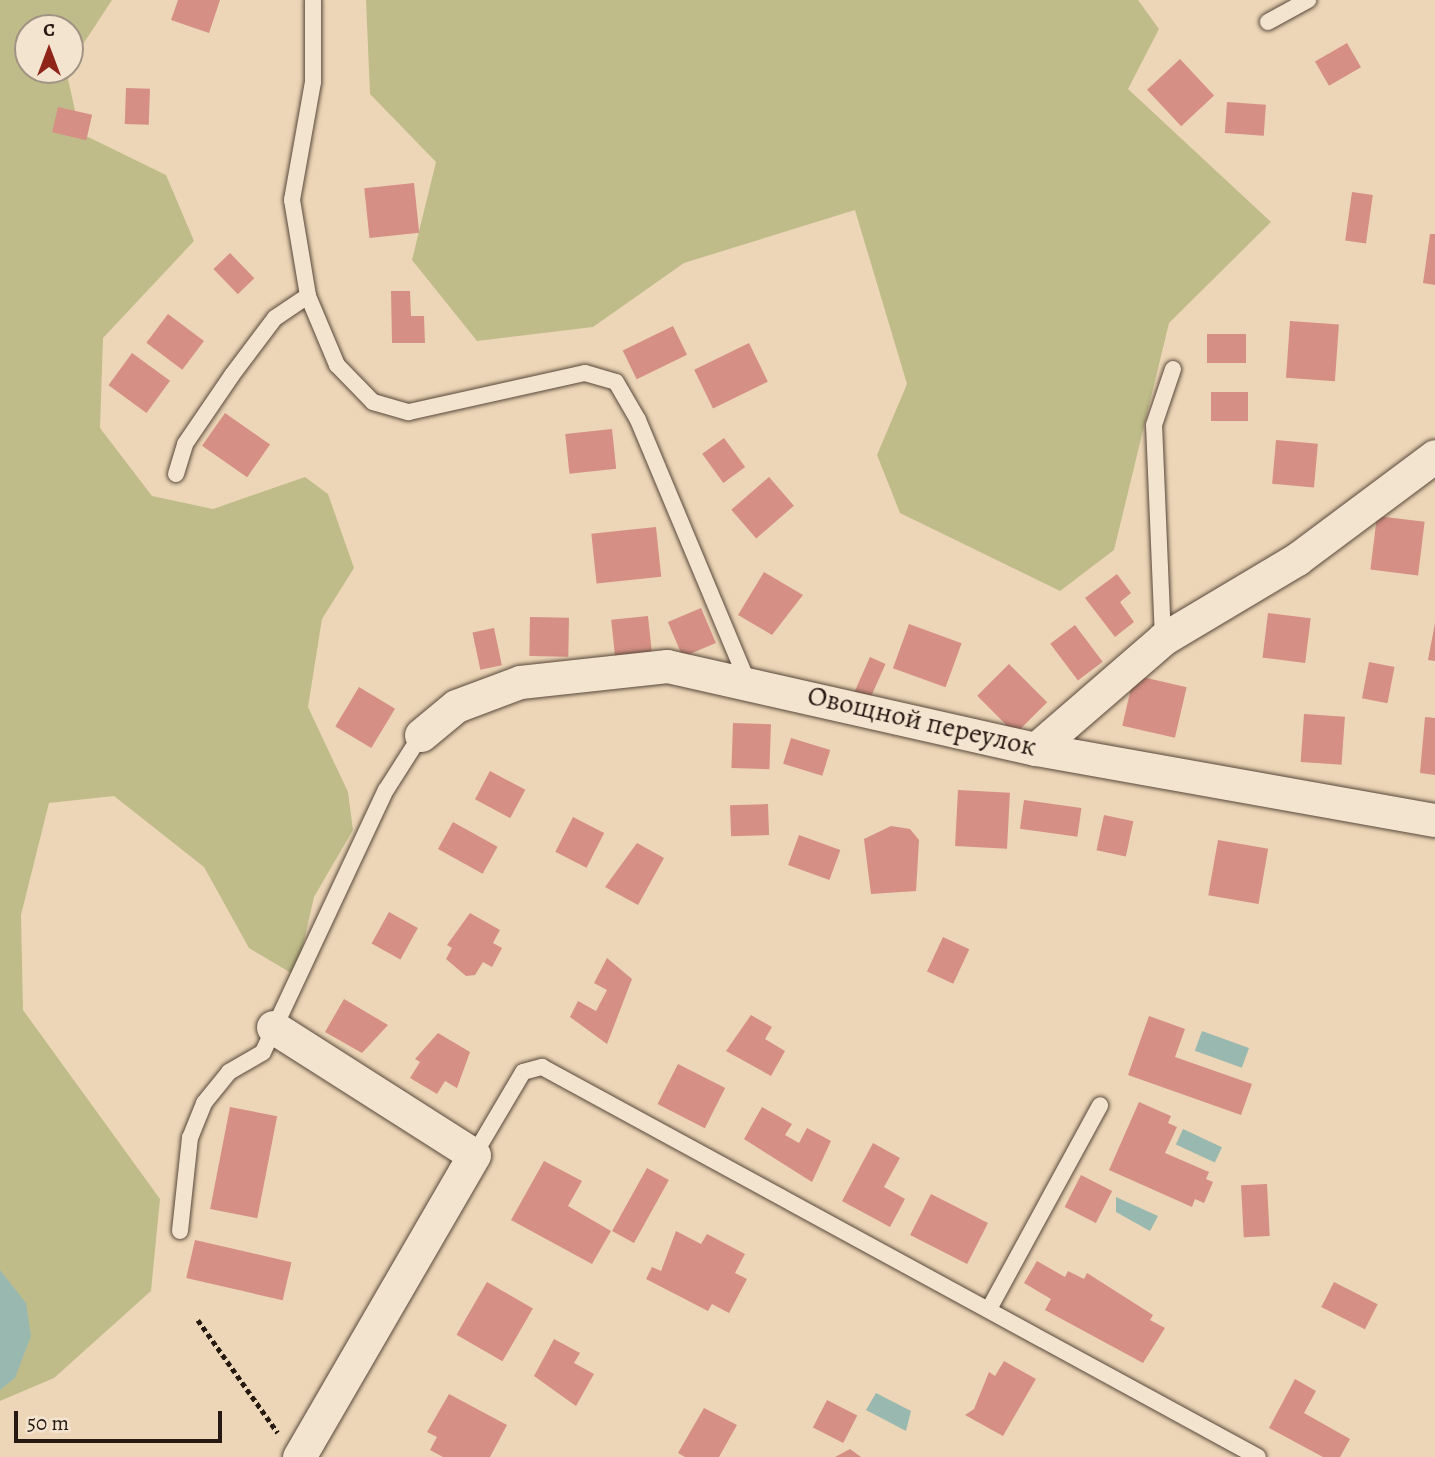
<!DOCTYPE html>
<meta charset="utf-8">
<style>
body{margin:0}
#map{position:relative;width:1435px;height:1457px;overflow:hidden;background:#edd6b7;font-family:Alegreya,serif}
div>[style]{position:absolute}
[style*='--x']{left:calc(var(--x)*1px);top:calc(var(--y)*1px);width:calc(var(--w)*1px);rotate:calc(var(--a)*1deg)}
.green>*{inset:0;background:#bfbc8a}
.water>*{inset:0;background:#99b9b0;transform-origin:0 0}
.building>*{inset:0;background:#d58f84;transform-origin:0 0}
.path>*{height:4.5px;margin-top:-2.25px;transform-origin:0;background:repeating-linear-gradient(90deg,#261912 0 5px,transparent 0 8.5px)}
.roads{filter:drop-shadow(0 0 2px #58483b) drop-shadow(0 0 2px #58483b)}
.lane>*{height:16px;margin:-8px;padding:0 8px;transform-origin:8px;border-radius:8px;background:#f3e4d0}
.street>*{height:33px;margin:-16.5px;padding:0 16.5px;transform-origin:16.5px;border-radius:16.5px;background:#f3e4d0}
span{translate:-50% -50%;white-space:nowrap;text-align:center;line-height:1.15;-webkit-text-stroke:5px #f3e4d0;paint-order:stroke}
.street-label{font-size:28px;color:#261912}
.north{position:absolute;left:14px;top:14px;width:70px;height:70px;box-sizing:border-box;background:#f3e4d0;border:2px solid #a19384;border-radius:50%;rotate:0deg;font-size:19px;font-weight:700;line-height:28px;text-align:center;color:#261912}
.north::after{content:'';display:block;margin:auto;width:24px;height:32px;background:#8f2418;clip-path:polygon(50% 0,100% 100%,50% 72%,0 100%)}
.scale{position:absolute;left:14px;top:1411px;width:208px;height:32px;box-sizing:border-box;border:4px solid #261912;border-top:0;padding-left:9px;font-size:21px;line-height:24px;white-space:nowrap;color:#261912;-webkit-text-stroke:5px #f3e4d0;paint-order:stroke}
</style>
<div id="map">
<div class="green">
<div style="clip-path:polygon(0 0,112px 0,70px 64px,70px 28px,28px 28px,28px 70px,66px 70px,80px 133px,166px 175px,194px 241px,103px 338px,100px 428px,152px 496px,213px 509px,305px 477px,328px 494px,354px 568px,322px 619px,308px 707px,348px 792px,353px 830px,314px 897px,296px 976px,249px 948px,204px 867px,114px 796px,49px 803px,21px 915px,23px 1010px,160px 1199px,151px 1291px,54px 1378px,0 1401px)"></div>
<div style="clip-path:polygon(366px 0,1138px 0,1159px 29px,1128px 89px,1271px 222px,1169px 323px,1114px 550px,1060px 591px,900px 513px,877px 455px,907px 384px,855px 210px,684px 263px,593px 327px,477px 341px,412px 260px,436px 162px,370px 94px)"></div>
</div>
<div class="water">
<div style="left:1202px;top:1031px;width:50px;height:21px;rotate:20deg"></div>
<div style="left:1183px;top:1129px;width:43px;height:17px;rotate:25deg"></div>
<div style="clip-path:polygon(1116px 1197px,1158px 1216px,1150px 1231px,1116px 1212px)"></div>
<div style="clip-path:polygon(0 1270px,26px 1303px,31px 1336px,15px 1378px,0 1390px)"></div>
<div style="clip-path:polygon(876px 1393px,911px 1411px,906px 1431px,866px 1410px)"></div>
</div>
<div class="building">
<div style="clip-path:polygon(178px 0,220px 0,209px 33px,171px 20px)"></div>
<div style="left:1347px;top:43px;width:28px;height:37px;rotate:60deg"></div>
<div style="left:1180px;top:59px;width:50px;height:45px;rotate:47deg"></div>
<div style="left:126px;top:88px;width:24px;height:36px;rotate:2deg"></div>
<div style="left:1227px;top:102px;width:39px;height:31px;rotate:4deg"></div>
<div style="left:58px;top:107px;width:35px;height:26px;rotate:13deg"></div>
<div style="left:414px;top:183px;width:50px;height:50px;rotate:84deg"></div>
<div style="left:1352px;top:192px;width:21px;height:49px;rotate:8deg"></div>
<div style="clip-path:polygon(1430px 234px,1435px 234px,1435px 285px,1423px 283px)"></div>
<div style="left:230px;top:253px;width:35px;height:23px;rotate:46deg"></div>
<div style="clip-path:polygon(391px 291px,410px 291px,411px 316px,424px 316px,425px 343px,392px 343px)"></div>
<div style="left:168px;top:314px;width:45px;height:36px;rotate:37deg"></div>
<div style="left:1290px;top:321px;width:49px;height:57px;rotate:4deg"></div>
<div style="left:673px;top:326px;width:32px;height:56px;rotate:64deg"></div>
<div style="left:1207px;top:334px;width:39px;height:29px"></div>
<div style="left:749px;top:343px;width:43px;height:61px;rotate:64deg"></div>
<div style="left:132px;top:353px;width:47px;height:40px;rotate:36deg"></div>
<div style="left:1248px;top:392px;width:29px;height:37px;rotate:90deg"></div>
<div style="left:225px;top:413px;width:55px;height:40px;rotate:35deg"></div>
<div style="left:612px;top:429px;width:40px;height:47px;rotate:84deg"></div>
<div style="left:724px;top:438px;width:36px;height:27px;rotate:54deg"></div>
<div style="left:1276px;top:440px;width:42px;height:44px;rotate:5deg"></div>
<div style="left:769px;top:477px;width:38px;height:50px;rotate:49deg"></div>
<div style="left:1377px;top:516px;width:48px;height:54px;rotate:7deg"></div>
<div style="left:656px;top:527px;width:50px;height:65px;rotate:84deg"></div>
<div style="clip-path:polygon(764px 572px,803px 595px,772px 635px,738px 615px)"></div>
<div style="clip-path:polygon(1117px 574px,1131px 593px,1120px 602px,1134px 622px,1115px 637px,1085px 598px)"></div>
<div style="left:701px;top:608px;width:38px;height:36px;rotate:67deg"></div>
<div style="left:1268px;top:613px;width:43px;height:45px;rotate:7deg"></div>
<div style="left:648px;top:616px;width:41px;height:37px;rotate:84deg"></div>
<div style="left:530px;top:617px;width:39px;height:39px;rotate:1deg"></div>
<div style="clip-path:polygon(1435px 623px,1435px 661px,1428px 660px)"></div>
<div style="left:909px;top:624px;width:56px;height:47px;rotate:20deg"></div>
<div style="left:1075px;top:625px;width:46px;height:31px;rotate:53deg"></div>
<div style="left:494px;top:628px;width:38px;height:22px;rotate:78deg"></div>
<div style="left:870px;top:657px;width:17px;height:46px;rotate:24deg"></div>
<div style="left:1369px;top:662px;width:26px;height:37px;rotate:11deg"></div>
<div style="left:1009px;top:664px;width:54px;height:45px;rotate:45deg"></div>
<div style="left:1134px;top:675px;width:54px;height:52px;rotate:13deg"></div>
<div style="left:359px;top:687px;width:42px;height:46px;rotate:31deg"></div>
<div style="left:1304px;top:714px;width:41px;height:48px;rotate:4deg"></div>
<div style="clip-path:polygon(1425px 717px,1435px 718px,1435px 775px,1420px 773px)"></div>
<div style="left:733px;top:723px;width:38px;height:45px;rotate:2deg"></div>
<div style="left:791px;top:738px;width:41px;height:27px;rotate:17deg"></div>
<div style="left:490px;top:771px;width:40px;height:32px;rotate:28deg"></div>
<div style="left:958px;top:790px;width:52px;height:56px;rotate:3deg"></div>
<div style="left:1024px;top:800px;width:58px;height:29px;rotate:8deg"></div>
<div style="left:768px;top:804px;width:31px;height:38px;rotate:88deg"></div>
<div style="left:1104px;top:815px;width:30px;height:36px;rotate:12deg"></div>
<div style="left:573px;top:817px;width:35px;height:39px;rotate:27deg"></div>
<div style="left:453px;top:822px;width:51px;height:31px;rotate:29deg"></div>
<div style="clip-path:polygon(891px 826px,910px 829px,919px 840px,916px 891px,871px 894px,864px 839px)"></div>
<div style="left:799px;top:835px;width:44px;height:32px;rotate:20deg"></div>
<div style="left:1218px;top:840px;width:51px;height:56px;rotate:10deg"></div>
<div style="clip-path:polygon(637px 843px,664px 858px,638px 905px,605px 887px)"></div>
<div style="left:389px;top:912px;width:33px;height:36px;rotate:29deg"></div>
<div style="clip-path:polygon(470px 913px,500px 930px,493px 943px,502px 948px,492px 967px,483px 962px,475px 975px,466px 976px,446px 959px,452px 948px,447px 945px)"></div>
<div style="left:943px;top:937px;width:29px;height:38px;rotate:25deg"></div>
<div style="clip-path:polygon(607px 958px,632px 979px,607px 1044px,570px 1017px,578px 1001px,596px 1011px,607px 990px,594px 983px)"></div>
<div style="clip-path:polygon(344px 999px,388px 1025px,362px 1053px,325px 1032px)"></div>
<div style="clip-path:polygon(751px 1015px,772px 1027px,765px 1039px,785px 1051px,771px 1076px,726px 1051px)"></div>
<div style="clip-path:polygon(1149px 1016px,1185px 1029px,1175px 1057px,1252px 1084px,1241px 1115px,1128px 1075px)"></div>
<div style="clip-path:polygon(438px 1033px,470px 1052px,457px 1088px,445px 1081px,437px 1094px,410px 1078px,420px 1062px,415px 1059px)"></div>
<div style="left:678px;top:1064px;width:53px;height:45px;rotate:27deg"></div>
<div style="clip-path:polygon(1139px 1102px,1171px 1116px,1168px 1123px,1177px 1127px,1165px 1153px,1209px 1172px,1206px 1179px,1213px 1182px,1204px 1203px,1195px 1199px,1192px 1207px,1109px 1170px)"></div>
<div style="left:230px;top:1107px;width:48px;height:104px;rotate:11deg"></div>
<div style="clip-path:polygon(762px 1107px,792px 1124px,785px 1135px,799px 1143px,807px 1128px,831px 1141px,812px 1182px,744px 1139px)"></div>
<div style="clip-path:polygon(873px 1143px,900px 1158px,884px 1187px,905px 1199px,890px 1227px,842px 1201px)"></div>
<div style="clip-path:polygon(544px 1161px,582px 1181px,568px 1206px,611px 1231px,592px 1264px,511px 1220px)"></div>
<div style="left:647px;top:1168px;width:25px;height:72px;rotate:29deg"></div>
<div style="left:1081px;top:1175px;width:35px;height:36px;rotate:27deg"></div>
<div style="left:1267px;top:1184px;width:52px;height:26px;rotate:87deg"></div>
<div style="left:931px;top:1194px;width:64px;height:46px;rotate:27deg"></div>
<div style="clip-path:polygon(676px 1231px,701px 1244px,707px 1234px,745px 1254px,735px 1273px,747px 1279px,729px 1313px,712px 1304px,708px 1311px,646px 1279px,652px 1267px,661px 1271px)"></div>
<div style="left:195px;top:1240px;width:99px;height:39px;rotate:13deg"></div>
<div style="clip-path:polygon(1037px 1261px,1065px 1277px,1068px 1271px,1084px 1279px,1087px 1273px,1153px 1315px,1150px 1320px,1165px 1328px,1143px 1363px,1045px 1310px,1051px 1299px,1024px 1283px)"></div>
<div style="left:487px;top:1282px;width:53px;height:61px;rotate:30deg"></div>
<div style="left:1334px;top:1282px;width:49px;height:28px;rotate:27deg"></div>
<div style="clip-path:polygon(554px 1339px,580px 1353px,574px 1363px,594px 1374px,576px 1406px,534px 1376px)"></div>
<div style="clip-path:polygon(1004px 1361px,1036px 1379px,1003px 1436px,965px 1415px,974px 1409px,989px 1372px,995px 1376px)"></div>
<div style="clip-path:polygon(1295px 1379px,1316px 1391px,1304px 1413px,1350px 1439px,1340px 1457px,1323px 1457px,1269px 1428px)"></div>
<div style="clip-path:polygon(449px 1394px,507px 1425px,490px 1457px,443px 1457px,430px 1450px,437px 1437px,427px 1432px)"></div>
<div style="left:827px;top:1400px;width:34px;height:31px;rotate:27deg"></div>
<div style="clip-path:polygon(704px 1408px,737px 1425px,719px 1457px,685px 1457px,678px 1453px)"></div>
<div style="clip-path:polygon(850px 1449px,861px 1457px,835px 1457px)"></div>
</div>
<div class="path">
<div style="--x:198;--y:1320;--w:138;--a:54.7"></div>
</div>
<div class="roads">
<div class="lane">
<div style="--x:313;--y:0;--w:82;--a:90"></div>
<div style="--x:313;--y:82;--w:120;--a:100.1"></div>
<div style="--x:292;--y:200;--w:97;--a:80.5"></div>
<div style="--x:308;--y:296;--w:75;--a:67.2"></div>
<div style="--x:337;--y:365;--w:52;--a:45.8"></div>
<div style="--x:373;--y:402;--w:37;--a:16"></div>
<div style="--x:409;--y:412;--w:180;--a:-12.5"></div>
<div style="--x:585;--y:373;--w:32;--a:16"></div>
<div style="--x:616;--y:382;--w:44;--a:59.9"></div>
<div style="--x:638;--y:420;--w:282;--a:67.3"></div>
<div style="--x:1268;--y:22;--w:46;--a:-28.8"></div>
<div style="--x:176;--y:474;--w:31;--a:-73"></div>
<div style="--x:185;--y:444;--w:83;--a:-55.7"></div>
<div style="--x:232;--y:375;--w:71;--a:-53"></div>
<div style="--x:275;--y:318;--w:40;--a:-34"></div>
<div style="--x:1163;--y:639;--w:214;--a:-92.4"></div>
<div style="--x:1154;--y:425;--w:59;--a:-71.3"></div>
<div style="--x:474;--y:1155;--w:96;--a:-59.4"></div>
<div style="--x:523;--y:1072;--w:20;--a:-15"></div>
<div style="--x:542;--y:1067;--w:815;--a:28.58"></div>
<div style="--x:180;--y:1231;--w:94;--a:-83.9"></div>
<div style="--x:190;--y:1138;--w:38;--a:-68"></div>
<div style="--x:204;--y:1103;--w:40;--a:-51"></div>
<div style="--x:229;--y:1072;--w:39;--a:-30"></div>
<div style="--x:263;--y:1052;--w:289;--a:-64.9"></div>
<div style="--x:386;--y:790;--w:65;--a:-57.5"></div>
<div style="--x:989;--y:1309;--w:232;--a:-61.4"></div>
</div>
<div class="street">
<div style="--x:421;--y:735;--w:45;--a:-39.6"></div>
<div style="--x:456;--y:706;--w:68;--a:-20.6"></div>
<div style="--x:520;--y:682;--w:148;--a:-6.2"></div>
<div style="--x:667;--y:666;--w:378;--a:12.7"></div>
<div style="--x:1036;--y:749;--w:405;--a:10.1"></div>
<div style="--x:1036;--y:749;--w:168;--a:-40.9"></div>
<div style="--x:1163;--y:639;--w:156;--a:-30.8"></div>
<div style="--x:1297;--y:559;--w:172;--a:-36.7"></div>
<div style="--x:273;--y:1027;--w:238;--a:32.5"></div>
<div style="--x:474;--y:1155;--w:349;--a:120.1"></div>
</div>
</div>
<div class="street-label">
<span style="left:922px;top:721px;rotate:13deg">Овощной переулок</span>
</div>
<div class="north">С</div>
<div class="scale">50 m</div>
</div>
